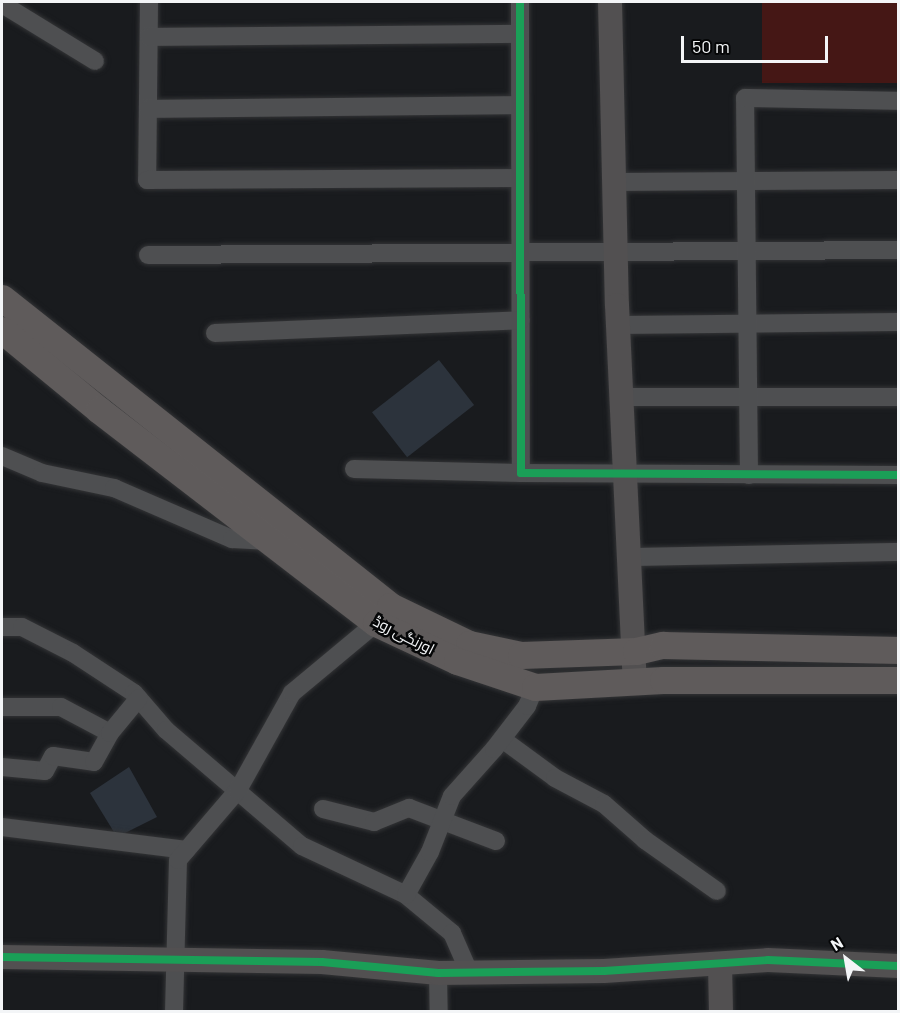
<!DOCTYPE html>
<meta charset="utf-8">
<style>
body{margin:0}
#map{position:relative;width:900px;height:1013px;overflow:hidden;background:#191b1e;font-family:Barlow,Cairo,sans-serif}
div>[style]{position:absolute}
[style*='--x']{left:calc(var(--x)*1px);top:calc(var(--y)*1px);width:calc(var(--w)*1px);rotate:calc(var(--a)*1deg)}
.green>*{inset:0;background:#451715;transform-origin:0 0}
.building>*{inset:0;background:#2c333c;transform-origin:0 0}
.roads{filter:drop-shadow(0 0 2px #333436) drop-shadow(0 0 2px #333436)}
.street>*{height:18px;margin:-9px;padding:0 9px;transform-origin:9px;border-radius:9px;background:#4e4f51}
.secondary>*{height:24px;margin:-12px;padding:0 12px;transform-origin:12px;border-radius:12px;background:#525051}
.primary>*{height:27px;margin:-13.5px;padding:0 13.5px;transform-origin:13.5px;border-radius:13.5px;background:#5f5b5b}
.cycleway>*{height:8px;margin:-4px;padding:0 4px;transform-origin:4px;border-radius:4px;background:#1a9f57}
span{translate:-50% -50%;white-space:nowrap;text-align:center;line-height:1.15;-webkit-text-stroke:5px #050607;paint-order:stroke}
.street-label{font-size:15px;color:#f3f5f7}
.frame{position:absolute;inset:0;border:3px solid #f3f5f7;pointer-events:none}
.north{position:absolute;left:816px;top:929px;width:60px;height:60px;-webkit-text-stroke:4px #050607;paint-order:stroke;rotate:329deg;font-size:16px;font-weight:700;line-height:24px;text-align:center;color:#f3f5f7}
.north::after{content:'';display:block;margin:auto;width:21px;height:27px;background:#f3f5f7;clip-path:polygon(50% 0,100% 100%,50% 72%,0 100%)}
.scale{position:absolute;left:681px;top:36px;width:147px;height:27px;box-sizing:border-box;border:3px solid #f3f5f7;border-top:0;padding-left:8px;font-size:18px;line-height:21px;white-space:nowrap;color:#f3f5f7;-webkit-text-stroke:4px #050607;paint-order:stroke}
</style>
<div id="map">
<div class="green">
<div style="left:762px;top:2px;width:136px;height:81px"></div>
</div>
<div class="building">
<div style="left:439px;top:360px;width:57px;height:85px;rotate:52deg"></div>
<div style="clip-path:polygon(129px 767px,157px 817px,117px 837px,90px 793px)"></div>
</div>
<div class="roads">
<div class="street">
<div style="--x:149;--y:2;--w:178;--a:90.6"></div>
<div style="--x:147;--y:180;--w:373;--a:-0.3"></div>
<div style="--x:520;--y:2;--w:471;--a:89.9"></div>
<div style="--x:521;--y:473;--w:377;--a:0.3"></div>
<div style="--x:2;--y:4;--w:109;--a:31.5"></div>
<div style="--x:149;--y:37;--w:371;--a:-0.5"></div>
<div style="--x:148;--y:109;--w:372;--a:-0.6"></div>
<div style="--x:615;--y:182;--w:283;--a:-0.4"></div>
<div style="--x:148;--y:255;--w:750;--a:-0.38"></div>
<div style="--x:618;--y:325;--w:280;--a:-0.6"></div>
<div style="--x:215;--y:333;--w:306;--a:-2.4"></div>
<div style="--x:622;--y:397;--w:276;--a:0"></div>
<div style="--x:2;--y:456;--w:43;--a:23"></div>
<div style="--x:42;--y:473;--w:74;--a:11.8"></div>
<div style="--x:114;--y:488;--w:129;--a:23.4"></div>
<div style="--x:232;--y:539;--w:37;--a:3"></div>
<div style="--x:354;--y:469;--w:167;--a:1.4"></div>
<div style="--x:749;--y:475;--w:377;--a:-90.6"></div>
<div style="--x:745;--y:98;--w:153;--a:1.1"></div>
<div style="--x:629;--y:557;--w:269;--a:-1.1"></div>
<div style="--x:2;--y:627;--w:20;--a:0"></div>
<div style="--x:22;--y:627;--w:57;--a:27"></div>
<div style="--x:73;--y:653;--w:73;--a:33.3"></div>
<div style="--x:134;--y:693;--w:49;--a:49.1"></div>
<div style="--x:166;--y:730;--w:179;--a:40.5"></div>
<div style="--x:302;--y:846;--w:115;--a:25.2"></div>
<div style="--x:406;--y:895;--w:60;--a:39.6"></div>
<div style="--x:452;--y:933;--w:43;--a:66.4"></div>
<div style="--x:2;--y:707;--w:59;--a:0"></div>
<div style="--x:61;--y:707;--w:55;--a:28"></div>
<div style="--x:502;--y:739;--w:66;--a:36.3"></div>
<div style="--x:555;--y:778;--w:55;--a:28"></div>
<div style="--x:604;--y:804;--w:55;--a:41.3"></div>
<div style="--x:645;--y:840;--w:88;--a:35.3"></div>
<div style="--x:2;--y:767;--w:43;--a:5.3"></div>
<div style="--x:45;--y:771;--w:17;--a:-62"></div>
<div style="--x:53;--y:756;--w:41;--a:8.3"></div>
<div style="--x:94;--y:762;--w:33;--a:-61"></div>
<div style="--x:110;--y:733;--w:45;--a:-50.4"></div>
<div style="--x:323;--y:809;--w:53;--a:14.3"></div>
<div style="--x:374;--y:822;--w:38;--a:-22"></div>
<div style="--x:409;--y:808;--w:93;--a:20.8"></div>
<div style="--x:2;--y:827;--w:186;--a:7.1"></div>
<div style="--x:406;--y:895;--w:49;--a:-60.8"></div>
<div style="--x:430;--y:852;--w:60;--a:-68.6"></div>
<div style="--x:452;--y:796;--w:63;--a:-48.2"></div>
<div style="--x:494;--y:749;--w:54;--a:-52.5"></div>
<div style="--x:527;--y:706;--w:21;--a:-67"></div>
<div style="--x:438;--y:973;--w:39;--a:89"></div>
<div style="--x:174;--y:1012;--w:152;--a:-88.5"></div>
<div style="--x:178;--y:860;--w:92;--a:-49.4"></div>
<div style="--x:238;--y:790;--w:111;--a:-60.9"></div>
<div style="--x:292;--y:693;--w:109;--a:-39.8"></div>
</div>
<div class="secondary">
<div style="--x:610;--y:2;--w:303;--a:88.7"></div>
<div style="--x:617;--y:305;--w:376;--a:87.3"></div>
<div style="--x:2;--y:957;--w:320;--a:0.9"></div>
<div style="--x:322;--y:962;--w:117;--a:5.4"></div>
<div style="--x:438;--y:973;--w:166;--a:-0.7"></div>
<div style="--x:604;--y:971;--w:164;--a:-3.8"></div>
<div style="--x:768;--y:960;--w:130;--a:2.6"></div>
<div style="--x:720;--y:964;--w:48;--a:88.8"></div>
</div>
<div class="primary">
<div style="--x:2;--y:298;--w:495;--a:38.4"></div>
<div style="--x:390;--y:606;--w:88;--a:25.7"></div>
<div style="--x:469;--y:644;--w:53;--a:11.9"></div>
<div style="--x:521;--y:655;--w:115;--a:-2"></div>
<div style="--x:636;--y:651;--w:28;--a:-13"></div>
<div style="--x:663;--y:645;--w:235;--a:1.2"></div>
<div style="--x:2;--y:330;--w:126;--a:39.5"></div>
<div style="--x:99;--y:410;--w:349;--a:37.6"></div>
<div style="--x:376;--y:623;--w:89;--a:25.1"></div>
<div style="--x:457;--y:661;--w:82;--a:18.4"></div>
<div style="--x:535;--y:687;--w:128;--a:-3.1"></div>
<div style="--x:663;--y:680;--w:235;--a:0"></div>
</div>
</div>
<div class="cycleway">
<div style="--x:520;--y:2;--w:471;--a:89.9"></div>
<div style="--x:521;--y:473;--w:377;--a:0.3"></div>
<div style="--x:2;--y:957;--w:320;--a:0.9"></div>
<div style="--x:322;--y:962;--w:117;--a:5.4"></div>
<div style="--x:438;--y:973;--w:166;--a:-0.7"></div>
<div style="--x:604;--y:971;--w:164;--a:-3.8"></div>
<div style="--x:768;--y:960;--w:130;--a:2.6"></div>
</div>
<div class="street-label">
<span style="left:404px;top:635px;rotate:27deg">اورنگی روڈ</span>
</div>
<div class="frame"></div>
<div class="north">N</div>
<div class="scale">50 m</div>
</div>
